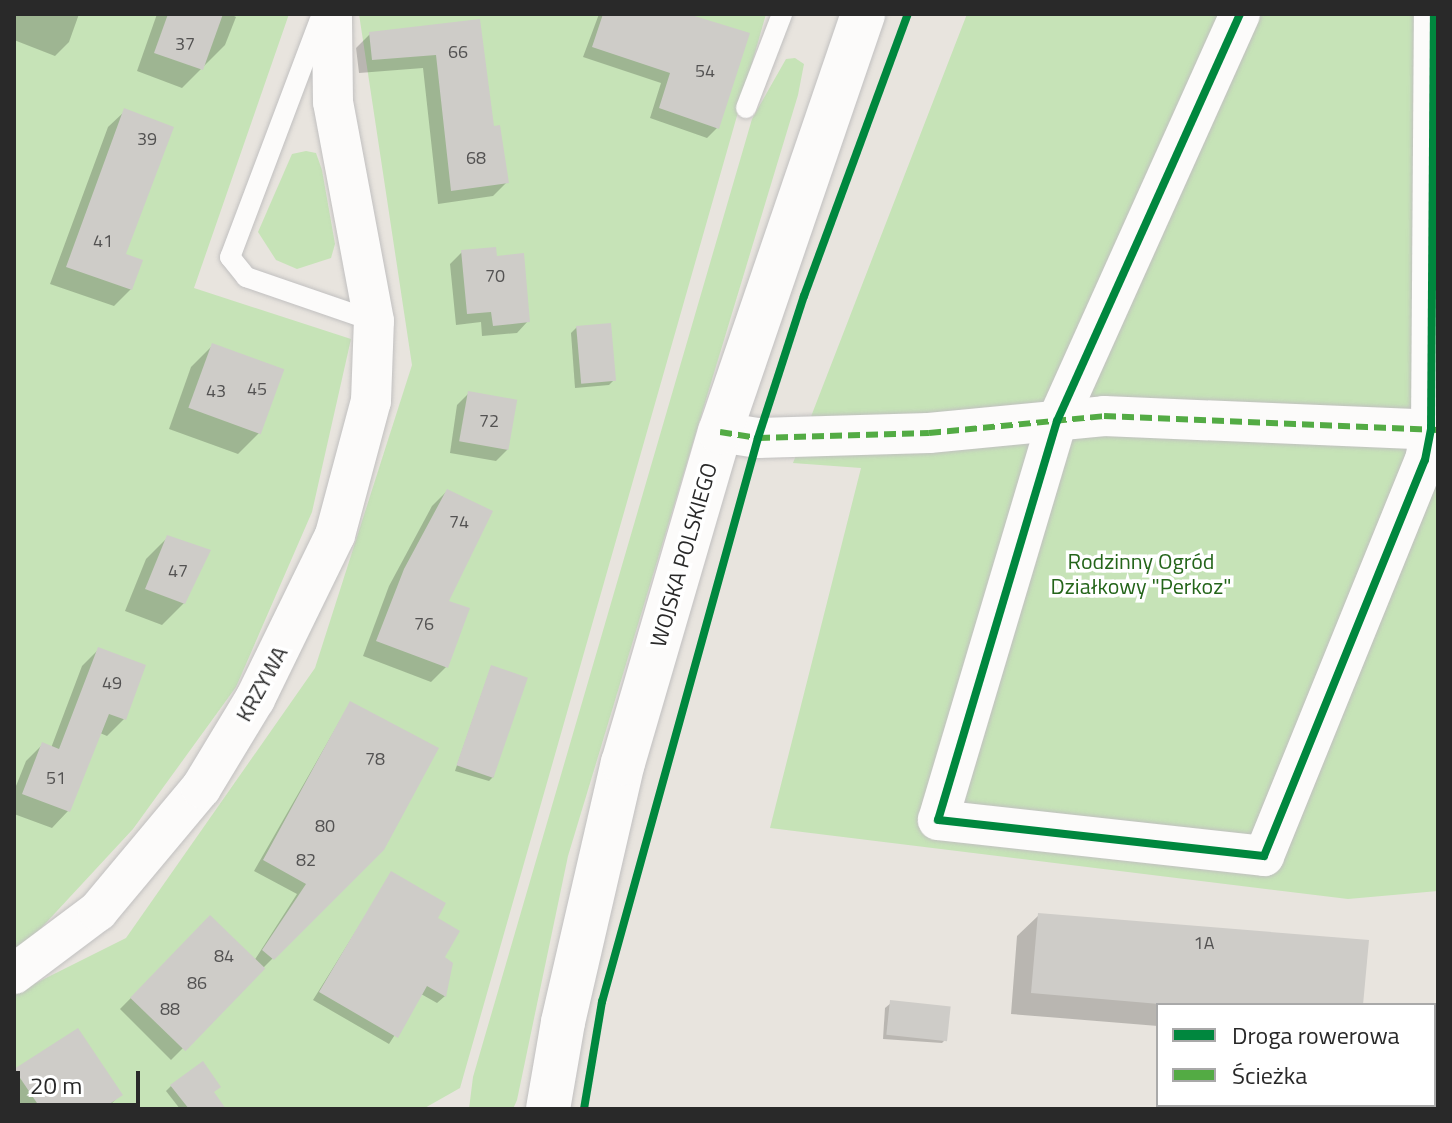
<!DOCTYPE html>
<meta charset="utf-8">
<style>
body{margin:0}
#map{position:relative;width:1452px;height:1123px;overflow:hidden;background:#e8e4de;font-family:"Titillium Web",sans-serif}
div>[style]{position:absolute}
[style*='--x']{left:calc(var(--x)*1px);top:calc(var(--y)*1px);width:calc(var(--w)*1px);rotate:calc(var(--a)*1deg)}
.green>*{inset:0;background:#c6e3b7}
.shadow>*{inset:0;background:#0003}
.building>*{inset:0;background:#ceccc8;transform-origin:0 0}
.roads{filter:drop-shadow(0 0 2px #c1c0c0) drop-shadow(0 0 2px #c1c0c0)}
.service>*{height:20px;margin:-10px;padding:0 10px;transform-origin:10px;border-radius:10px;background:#fcfbfa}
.minor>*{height:40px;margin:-20px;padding:0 20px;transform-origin:20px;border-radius:20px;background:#fcfbfa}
.tertiary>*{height:44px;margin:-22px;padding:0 22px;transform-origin:22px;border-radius:22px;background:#fcfbfa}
.quiet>*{height:6px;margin-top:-3px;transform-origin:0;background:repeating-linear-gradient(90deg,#53ab44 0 12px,transparent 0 18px)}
.cycleway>*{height:8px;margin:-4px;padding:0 4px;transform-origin:4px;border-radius:4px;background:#00873e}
span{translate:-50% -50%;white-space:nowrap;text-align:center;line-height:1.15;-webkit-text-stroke:7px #fff;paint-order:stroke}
.number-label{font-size:18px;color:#535252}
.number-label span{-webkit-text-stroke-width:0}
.street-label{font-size:22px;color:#292929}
.park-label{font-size:22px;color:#24651a}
.frame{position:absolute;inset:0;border:16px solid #292929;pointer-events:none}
.legend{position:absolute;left:1156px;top:1003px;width:280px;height:104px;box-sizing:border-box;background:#fff;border:2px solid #a9a9a9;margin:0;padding:10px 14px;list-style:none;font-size:24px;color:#292929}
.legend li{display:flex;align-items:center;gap:16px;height:40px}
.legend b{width:40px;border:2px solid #a9a9a9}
.scale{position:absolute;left:16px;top:1071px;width:124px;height:36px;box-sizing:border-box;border:4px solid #292929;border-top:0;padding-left:10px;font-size:24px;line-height:28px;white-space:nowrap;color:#292929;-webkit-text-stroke:6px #fff;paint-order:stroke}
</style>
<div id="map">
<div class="green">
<div style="clip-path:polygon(14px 14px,289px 14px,194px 288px,351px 339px,312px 512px,236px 687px,133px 829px,31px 939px,14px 948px)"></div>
<div style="clip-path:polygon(359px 14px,766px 14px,460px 1088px,423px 1109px,14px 1109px,14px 994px,126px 938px,315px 668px,412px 365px)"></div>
<div style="clip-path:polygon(967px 14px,1438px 14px,1438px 891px,1348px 899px,770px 828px,861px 468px,793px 463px)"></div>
<div style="clip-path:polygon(795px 58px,804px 64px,798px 95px,568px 856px,517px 1100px,513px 1109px,469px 1109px,473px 1077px,752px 119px,786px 59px)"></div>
<div style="clip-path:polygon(306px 151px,316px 153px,322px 170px,335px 244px,331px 258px,297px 269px,276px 260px,258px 232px,292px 154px)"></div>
</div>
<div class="shadow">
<div style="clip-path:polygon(14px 14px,79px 14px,69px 42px,55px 56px,14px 40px)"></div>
<div style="clip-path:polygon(157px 14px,230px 14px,236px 17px,225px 45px,182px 88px,137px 71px)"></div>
<div style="clip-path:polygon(599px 14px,681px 14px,717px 128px,707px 138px,650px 118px,661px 83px,583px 57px)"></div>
<div style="clip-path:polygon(478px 21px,492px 128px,507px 182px,493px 196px,438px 204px,423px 68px,359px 73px,356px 48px,370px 34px)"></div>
<div style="clip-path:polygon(125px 111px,123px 255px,131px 289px,114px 306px,50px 284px,108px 127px)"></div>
<div style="clip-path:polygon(462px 252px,496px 258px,528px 321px,517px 333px,482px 336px,481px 322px,456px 325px,450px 264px)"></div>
<div style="clip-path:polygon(577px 327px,614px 380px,609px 385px,575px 388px,571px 333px)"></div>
<div style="clip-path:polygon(213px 345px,259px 433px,238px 454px,169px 429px,191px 367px)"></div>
<div style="clip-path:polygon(469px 393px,508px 449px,496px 461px,450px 453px,457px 405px)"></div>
<div style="clip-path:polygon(447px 491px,446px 667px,431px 682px,363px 656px,389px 586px,432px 506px)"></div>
<div style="clip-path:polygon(168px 537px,184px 603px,162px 625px,125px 611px,146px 559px)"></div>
<div style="clip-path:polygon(99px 649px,124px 719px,107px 736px,100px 733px,68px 811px,52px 828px,14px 814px,14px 791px,26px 761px,42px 745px,51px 748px,82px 666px)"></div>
<div style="clip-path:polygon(491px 667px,494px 776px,489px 781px,455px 771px)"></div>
<div style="clip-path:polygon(350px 703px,382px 849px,171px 1060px,120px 1009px,210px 918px,254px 961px,297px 894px,254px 871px)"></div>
<div style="clip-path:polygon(392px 873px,435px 918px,445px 996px,437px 1003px,421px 994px,389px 1044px,313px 1000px)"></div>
<div style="clip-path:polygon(1039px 915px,1361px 1005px,1158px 1005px,1158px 1026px,1011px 1014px,1017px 936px)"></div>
<div style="clip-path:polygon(891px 1003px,947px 1038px,942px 1043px,883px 1039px,885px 1008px)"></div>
<div style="clip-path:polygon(16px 1071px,120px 1095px,106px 1109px,14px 1109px)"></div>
<div style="clip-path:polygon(171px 1086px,212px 1093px,224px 1109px,180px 1109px,166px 1091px)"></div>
<div style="clip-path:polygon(1216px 1105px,1319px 1105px,1215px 1109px)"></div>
</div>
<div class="building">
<div style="clip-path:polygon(168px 14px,223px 14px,203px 70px,154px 53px)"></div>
<div style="clip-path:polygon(603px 14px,688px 14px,750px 33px,719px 129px,659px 108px,670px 73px,592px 47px)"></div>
<div style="clip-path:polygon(480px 19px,494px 126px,500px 125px,509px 183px,451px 191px,436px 55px,372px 60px,369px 32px)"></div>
<div style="clip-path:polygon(124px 108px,174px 127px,126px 254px,143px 260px,132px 290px,66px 267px)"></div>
<div style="clip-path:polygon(496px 247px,497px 256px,524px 253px,530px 322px,493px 326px,491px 312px,467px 314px,461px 250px)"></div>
<div style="left:611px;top:323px;width:58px;height:35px;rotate:85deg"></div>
<div style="left:212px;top:343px;width:77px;height:69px;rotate:20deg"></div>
<div style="left:468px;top:391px;width:50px;height:51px;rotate:10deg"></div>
<div style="clip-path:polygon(447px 489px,493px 511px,449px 601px,470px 608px,448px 668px,376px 641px,404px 569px)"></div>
<div style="clip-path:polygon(167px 535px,211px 550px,185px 604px,145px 589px)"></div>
<div style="clip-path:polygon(98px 647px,146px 665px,126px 720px,109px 714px,70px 812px,22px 794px,42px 742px,59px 749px)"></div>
<div style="left:491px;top:665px;width:39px;height:106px;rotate:19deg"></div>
<div style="clip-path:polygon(350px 701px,439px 748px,384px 850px,274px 960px,262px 950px,306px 884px,263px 860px)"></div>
<div style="clip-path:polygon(391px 871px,446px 903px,438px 918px,460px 931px,445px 957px,453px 963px,446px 997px,427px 986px,398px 1038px,319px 992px)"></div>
<div style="clip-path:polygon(1038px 913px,1369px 940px,1363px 1005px,1171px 1005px,1031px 993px)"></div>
<div style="left:210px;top:915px;width:77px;height:115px;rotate:44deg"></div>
<div style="left:890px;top:1000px;width:61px;height:35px;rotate:6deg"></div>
<div style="clip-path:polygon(78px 1028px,123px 1095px,102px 1109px,41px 1109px,14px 1069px)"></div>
<div style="clip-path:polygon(203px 1061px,221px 1087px,214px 1092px,226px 1109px,189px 1109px,170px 1085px)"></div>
</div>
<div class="roads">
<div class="service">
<div style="--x:322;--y:14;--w:260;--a:110.7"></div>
<div style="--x:230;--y:257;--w:26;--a:51"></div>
<div style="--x:246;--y:277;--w:135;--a:19"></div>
<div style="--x:746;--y:108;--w:101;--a:-69"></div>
</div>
<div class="minor">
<div style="--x:1240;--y:14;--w:446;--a:114.2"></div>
<div style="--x:1057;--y:421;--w:416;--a:106.6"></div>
<div style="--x:938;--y:820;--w:328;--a:6.3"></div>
<div style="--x:1264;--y:856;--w:427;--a:-67.9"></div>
<div style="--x:1425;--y:460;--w:31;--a:-79"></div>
<div style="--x:1431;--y:430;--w:416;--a:-89.6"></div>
<div style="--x:720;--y:432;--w:38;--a:9"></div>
<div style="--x:758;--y:438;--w:171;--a:-1.7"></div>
<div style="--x:929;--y:433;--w:176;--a:-5.5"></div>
<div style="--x:1104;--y:416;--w:334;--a:2.4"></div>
<div style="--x:14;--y:974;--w:105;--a:-36.9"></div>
<div style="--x:98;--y:911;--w:160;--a:-50.1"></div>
<div style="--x:201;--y:788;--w:104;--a:-58.8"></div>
<div style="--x:255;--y:699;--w:182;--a:-64"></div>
<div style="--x:335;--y:535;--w:139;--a:-75"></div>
<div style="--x:371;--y:401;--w:80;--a:-87.9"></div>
<div style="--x:374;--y:321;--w:223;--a:-100.6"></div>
<div style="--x:333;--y:102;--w:88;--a:-90.7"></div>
<div style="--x:1434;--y:1087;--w:16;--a:-75"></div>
</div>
<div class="tertiary">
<div style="--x:548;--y:1109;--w:88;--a:-80.2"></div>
<div style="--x:563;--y:1022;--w:266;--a:-77"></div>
<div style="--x:623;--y:763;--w:345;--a:-73.7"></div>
<div style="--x:720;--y:432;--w:442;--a:-71.1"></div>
</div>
</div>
<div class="quiet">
<div style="--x:720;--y:432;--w:38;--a:9"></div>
<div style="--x:758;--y:438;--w:171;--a:-1.7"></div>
<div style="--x:929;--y:433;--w:176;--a:-5.5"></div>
<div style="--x:1104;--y:416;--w:334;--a:2.4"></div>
</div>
<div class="cycleway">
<div style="--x:1240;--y:14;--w:446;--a:114.2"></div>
<div style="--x:1057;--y:421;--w:416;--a:106.6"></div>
<div style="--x:938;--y:820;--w:328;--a:6.3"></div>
<div style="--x:1264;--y:856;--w:427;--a:-67.9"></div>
<div style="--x:1425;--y:460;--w:31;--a:-79"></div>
<div style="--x:1431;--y:430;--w:416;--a:-89.6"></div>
<div style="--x:584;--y:1109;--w:109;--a:-80.5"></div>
<div style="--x:602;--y:1002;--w:585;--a:-74.54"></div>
<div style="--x:758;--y:438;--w:149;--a:-72.1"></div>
<div style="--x:804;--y:296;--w:301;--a:-69.8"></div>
</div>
<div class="number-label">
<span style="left:185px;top:44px">37</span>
<span style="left:458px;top:52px">66</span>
<span style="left:705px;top:71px">54</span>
<span style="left:147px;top:139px">39</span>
<span style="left:476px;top:158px">68</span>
<span style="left:103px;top:241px">41</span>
<span style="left:495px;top:276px">70</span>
<span style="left:257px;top:389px">45</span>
<span style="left:216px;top:391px">43</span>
<span style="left:489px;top:421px">72</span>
<span style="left:459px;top:522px">74</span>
<span style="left:178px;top:571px">47</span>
<span style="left:424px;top:624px">76</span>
<span style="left:112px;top:683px">49</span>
<span style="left:375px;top:759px">78</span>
<span style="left:56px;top:778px">51</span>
<span style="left:325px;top:826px">80</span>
<span style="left:306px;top:860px">82</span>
<span style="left:1204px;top:943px">1A</span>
<span style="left:224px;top:956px">84</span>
<span style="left:197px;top:983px">86</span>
<span style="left:170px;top:1009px">88</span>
</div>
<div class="street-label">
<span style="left:684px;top:555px;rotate:-74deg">WOJSKA POLSKIEGO</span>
<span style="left:262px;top:684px;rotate:-61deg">KRZYWA</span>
</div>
<div class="park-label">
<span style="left:1141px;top:574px">Rodzinny Ogród<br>Działkowy "Perkoz"</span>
</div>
<div class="frame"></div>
<ul class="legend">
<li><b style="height:10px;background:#00873e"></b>Droga rowerowa</li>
<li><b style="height:10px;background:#53ab44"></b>Ścieżka</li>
</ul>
<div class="scale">20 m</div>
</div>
